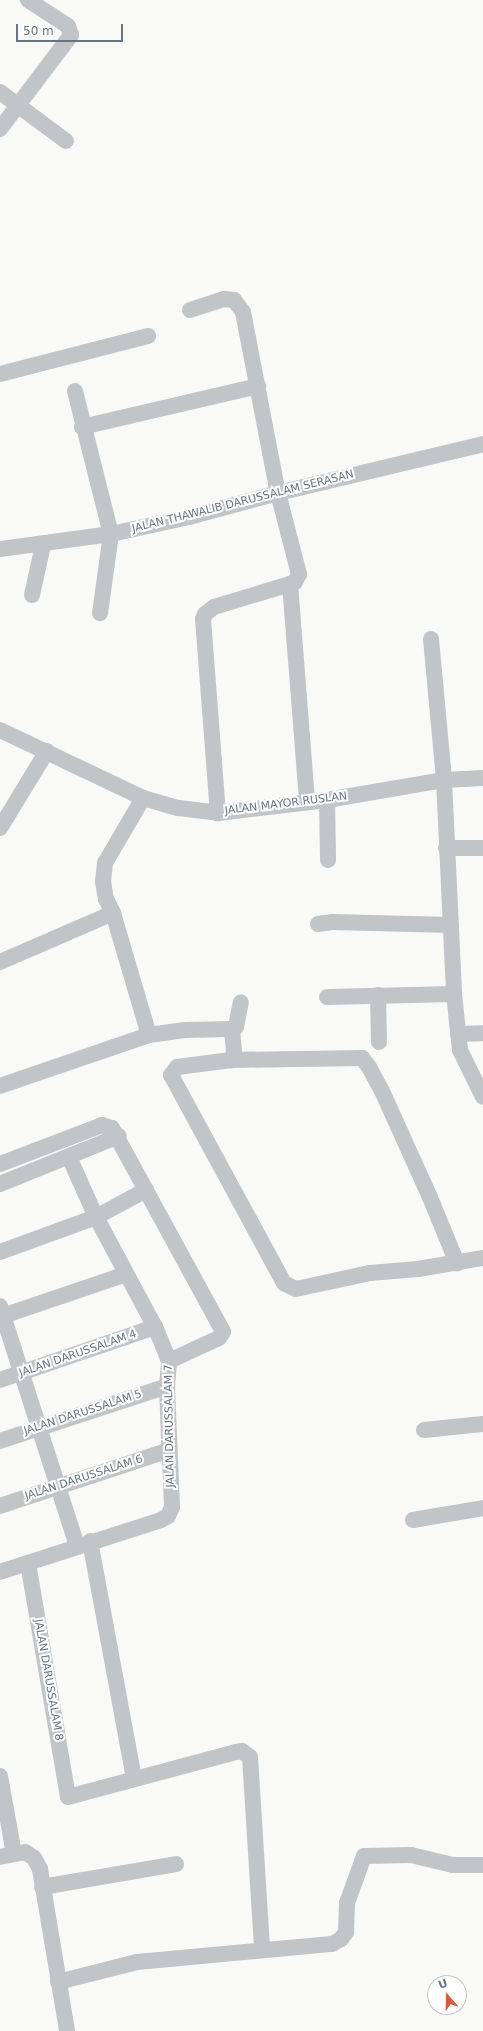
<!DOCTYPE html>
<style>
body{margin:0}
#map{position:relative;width:483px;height:2031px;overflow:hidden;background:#f9f9f7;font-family:"DejaVu Sans",sans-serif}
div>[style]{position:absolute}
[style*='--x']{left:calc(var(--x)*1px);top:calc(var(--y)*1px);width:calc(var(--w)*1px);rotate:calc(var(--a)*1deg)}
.street>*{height:16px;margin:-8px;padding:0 8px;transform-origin:8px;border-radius:8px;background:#c1c5c8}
span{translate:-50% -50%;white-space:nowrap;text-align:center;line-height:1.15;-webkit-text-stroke:4px #fff;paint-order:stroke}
.street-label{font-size:11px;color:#667580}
.north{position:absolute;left:427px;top:1975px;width:40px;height:40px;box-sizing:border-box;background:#fff;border:1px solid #c2c8cc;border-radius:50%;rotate:340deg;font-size:11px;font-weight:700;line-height:16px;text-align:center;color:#667580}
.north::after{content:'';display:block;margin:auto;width:14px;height:18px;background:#d65e3a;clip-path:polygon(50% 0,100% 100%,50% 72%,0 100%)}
.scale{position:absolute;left:16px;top:24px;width:107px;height:18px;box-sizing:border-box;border:2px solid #667580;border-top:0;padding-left:5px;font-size:12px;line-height:14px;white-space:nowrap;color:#667580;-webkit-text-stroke:3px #fff;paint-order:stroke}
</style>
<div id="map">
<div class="street">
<div style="--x:0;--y:92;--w:82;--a:36.6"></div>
<div style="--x:0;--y:129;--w:118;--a:-52.9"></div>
<div style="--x:71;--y:35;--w:9;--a:-108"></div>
<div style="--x:68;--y:26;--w:48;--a:-147"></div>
<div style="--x:190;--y:310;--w:36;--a:-18"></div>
<div style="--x:224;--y:299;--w:10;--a:6"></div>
<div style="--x:234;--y:300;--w:15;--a:53"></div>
<div style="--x:243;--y:312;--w:184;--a:79.1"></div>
<div style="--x:278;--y:493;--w:84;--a:75.5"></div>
<div style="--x:299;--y:574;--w:9;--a:117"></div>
<div style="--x:295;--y:582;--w:5;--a:158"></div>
<div style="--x:290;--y:584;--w:79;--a:163.2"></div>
<div style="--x:214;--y:607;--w:11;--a:142"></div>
<div style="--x:205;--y:614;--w:5;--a:112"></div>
<div style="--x:203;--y:619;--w:195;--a:85.6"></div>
<div style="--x:0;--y:374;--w:153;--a:-14.4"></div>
<div style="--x:75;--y:391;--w:147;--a:75.9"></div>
<div style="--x:111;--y:534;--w:80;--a:97.9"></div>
<div style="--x:82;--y:427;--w:181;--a:-13.1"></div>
<div style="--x:0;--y:549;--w:112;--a:-7.7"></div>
<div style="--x:111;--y:534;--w:80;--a:-12.3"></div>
<div style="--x:189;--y:517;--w:92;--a:-15.1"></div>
<div style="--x:278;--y:493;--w:211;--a:-13.4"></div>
<div style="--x:290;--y:584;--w:219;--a:85.5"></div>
<div style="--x:32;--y:595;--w:51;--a:-77.6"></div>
<div style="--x:431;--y:639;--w:142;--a:84.7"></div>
<div style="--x:444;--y:780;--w:214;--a:87.3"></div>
<div style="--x:454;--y:994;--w:56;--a:83.9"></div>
<div style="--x:460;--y:1050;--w:52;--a:63.9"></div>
<div style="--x:0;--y:730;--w:158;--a:25.4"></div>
<div style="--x:143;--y:798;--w:37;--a:16"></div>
<div style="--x:179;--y:808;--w:39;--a:7"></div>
<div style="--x:218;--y:813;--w:110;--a:-6.8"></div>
<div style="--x:327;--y:800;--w:119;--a:-9.7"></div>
<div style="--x:444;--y:780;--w:39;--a:-3"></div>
<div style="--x:143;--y:798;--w:75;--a:120.3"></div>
<div style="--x:105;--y:863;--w:18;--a:96"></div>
<div style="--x:103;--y:881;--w:18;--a:81"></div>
<div style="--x:106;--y:899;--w:16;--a:63"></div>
<div style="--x:113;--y:913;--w:127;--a:73.6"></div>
<div style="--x:327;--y:800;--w:60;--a:89"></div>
<div style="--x:0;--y:828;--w:90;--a:-58.6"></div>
<div style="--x:446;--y:848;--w:37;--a:0"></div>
<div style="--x:318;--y:924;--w:14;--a:-8"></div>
<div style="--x:332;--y:922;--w:119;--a:1.4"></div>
<div style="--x:0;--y:962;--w:123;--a:-23.4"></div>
<div style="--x:378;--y:995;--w:47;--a:88.8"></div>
<div style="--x:327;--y:997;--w:127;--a:-1.4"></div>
<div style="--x:232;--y:1029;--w:24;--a:85"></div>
<div style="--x:234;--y:1053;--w:8;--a:113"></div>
<div style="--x:231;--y:1060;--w:54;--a:172.6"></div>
<div style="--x:177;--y:1067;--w:10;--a:127"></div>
<div style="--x:171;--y:1075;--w:237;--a:61.5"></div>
<div style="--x:284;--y:1283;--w:13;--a:27"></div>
<div style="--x:296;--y:1289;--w:76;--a:-12.2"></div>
<div style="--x:370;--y:1273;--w:48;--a:-4.8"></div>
<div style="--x:418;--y:1269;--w:66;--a:-9.6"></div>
<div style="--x:458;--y:1034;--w:25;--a:-2"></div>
<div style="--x:231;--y:1060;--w:131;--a:-0.9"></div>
<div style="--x:362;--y:1058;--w:11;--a:52"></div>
<div style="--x:369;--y:1067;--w:27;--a:62"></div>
<div style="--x:382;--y:1091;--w:114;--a:65.7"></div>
<div style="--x:429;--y:1195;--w:74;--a:67.6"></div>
<div style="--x:0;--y:1086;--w:157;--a:-18.9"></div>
<div style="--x:149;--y:1035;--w:36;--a:-8"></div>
<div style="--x:185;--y:1030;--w:47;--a:-1.2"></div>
<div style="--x:232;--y:1029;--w:4;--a:-27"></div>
<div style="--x:236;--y:1027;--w:25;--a:-79"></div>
<div style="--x:0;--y:1164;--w:109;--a:-20.9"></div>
<div style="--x:102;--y:1125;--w:10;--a:17"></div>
<div style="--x:112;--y:1128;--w:232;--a:61.4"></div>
<div style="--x:223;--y:1332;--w:7;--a:124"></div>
<div style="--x:219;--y:1338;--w:55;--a:155.3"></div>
<div style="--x:0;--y:1184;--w:128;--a:-22"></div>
<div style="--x:0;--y:1252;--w:102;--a:-20"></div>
<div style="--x:96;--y:1217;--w:57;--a:-28.4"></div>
<div style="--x:0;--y:1306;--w:252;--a:72.2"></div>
<div style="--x:0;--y:1317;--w:133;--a:-18.8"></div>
<div style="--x:0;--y:1380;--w:164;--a:-18.9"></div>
<div style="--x:424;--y:1430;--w:59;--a:-5.8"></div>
<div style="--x:0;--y:1441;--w:176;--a:-18.2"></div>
<div style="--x:0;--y:1506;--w:178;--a:-18.3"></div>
<div style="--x:413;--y:1520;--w:71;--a:-9.7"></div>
<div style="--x:90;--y:1541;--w:241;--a:79.5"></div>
<div style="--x:28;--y:1563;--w:237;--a:80.3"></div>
<div style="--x:68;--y:1797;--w:174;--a:-15"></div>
<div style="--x:236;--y:1752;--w:6;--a:-9"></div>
<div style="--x:242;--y:1751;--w:10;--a:37"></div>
<div style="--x:250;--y:1757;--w:192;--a:86.4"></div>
<div style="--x:0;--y:1572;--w:169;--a:-17.9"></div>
<div style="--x:161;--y:1520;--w:8;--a:-30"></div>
<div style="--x:168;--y:1516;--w:10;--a:-66"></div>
<div style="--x:172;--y:1507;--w:121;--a:-92.4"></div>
<div style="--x:167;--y:1386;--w:25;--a:-85"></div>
<div style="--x:169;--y:1361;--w:37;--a:-112"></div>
<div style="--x:155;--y:1327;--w:125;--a:-118.2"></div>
<div style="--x:96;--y:1217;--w:66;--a:-114.2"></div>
<div style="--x:0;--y:1776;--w:79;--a:79.8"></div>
<div style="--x:0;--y:1857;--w:25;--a:-11"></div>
<div style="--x:25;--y:1852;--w:11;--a:34"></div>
<div style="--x:34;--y:1858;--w:13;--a:61"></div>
<div style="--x:40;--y:1869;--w:164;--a:80.5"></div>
<div style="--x:42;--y:1887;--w:136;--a:-9.7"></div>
<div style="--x:58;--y:1982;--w:81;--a:-14.2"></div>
<div style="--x:137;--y:1962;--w:196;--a:-5.3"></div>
<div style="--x:332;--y:1944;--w:10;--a:-29"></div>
<div style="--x:341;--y:1939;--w:9;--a:-54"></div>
<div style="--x:346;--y:1932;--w:29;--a:-88"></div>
<div style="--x:347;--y:1903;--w:50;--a:-70.1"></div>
<div style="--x:364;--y:1856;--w:47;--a:-1.2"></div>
<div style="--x:411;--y:1855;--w:43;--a:13.4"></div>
<div style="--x:453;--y:1865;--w:30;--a:0"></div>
</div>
<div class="street-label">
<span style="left:243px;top:502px;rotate:-14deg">JALAN THAWALIB DARUSSALAM SERASAN</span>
<span style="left:286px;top:804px;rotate:-7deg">JALAN MAYOR RUSLAN</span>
<span style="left:78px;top:1354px;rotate:-19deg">JALAN DARUSSALAM 4</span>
<span style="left:83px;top:1413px;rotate:-18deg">JALAN DARUSSALAM 5</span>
<span style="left:170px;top:1426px;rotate:-91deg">JALAN DARUSSALAM 7</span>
<span style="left:84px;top:1478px;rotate:-18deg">JALAN DARUSSALAM 6</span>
<span style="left:48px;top:1680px;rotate:80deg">JALAN DARUSSALAM 8</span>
</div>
<div class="north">U</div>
<div class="scale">50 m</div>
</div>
